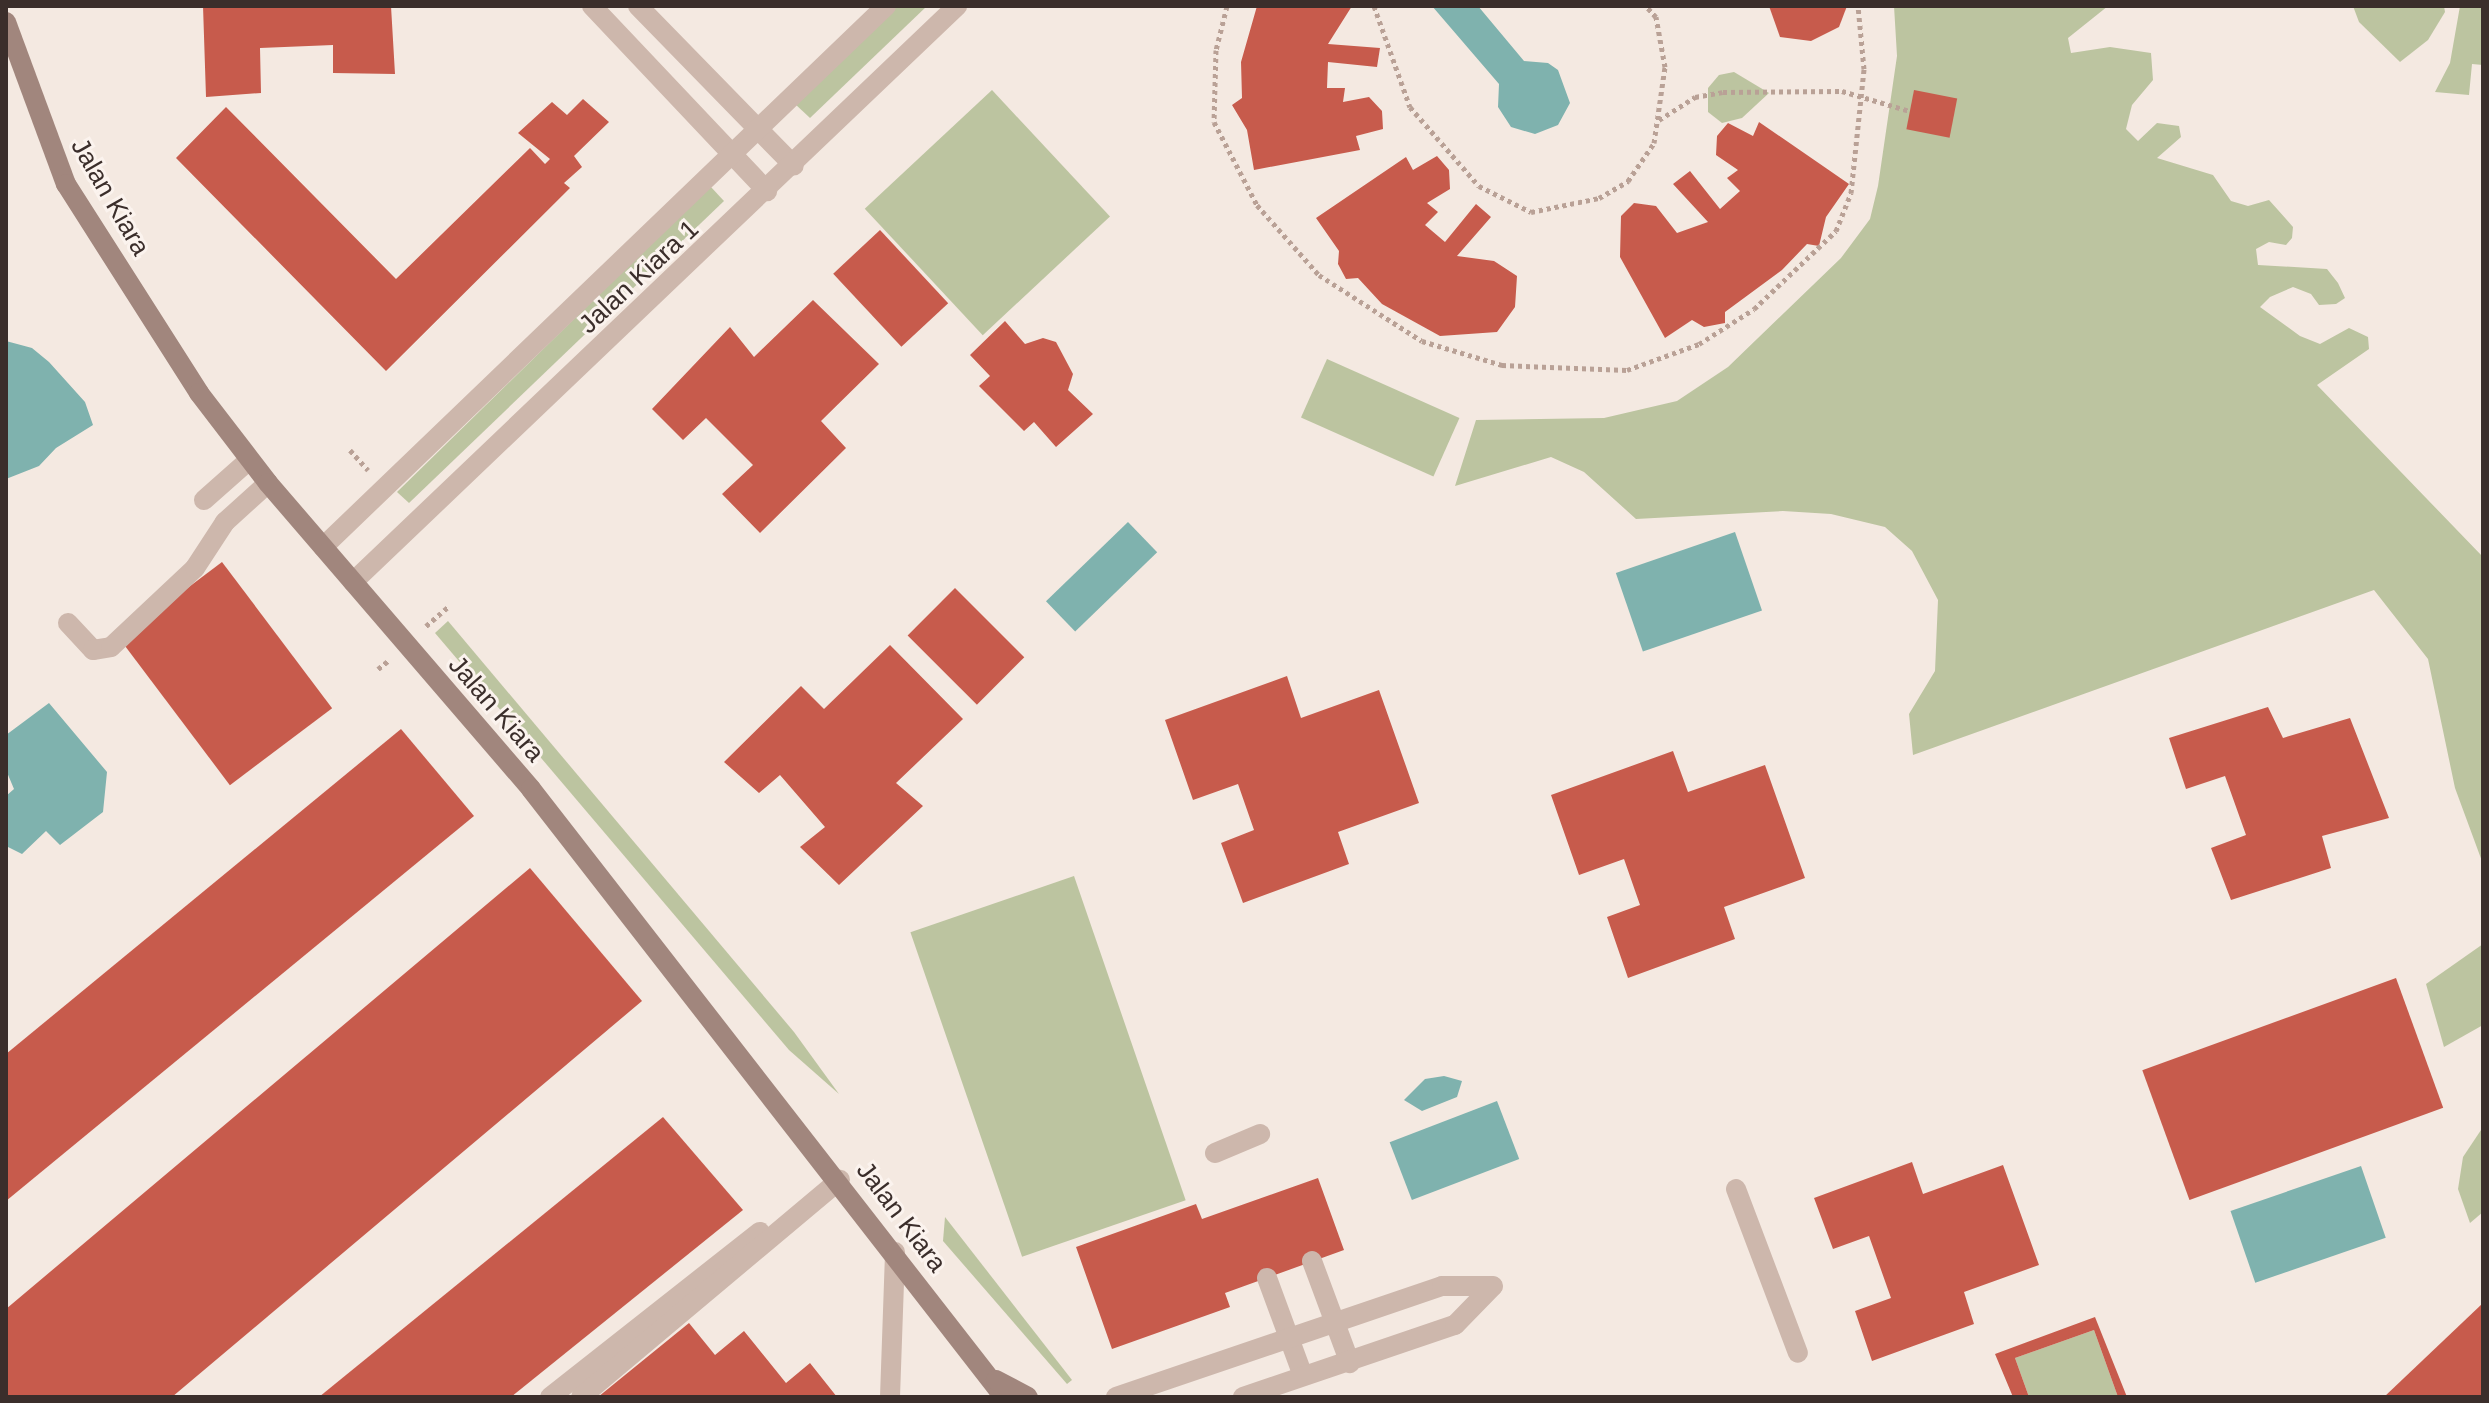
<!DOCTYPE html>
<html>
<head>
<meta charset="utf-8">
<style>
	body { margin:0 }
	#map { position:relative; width:2489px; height:1403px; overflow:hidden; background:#f4e9e1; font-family:Arial,sans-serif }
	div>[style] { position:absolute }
	.green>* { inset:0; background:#bcc4a0; transform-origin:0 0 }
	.water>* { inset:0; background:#7fb2ae; transform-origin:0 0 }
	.building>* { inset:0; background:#c75b4c; transform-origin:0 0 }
	.path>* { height:5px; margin-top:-2.5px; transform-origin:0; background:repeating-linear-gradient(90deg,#b9a196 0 4px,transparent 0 8px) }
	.service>* { height:20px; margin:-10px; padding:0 10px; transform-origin:10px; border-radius:10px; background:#cdb7ac }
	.minor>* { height:20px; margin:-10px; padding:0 10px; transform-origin:10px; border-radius:10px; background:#cdb7ac }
	.secondary>* { height:20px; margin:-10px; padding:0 10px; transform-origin:10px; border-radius:10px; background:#a1867d }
	.path-bridge>* { height:5px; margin-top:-2.5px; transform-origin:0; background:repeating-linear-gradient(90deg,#b9a196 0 4px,transparent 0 8px) }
	span { translate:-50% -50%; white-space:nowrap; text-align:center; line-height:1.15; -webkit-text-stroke:6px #fbf3ee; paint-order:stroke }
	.street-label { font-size:26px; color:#3b2e2b }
	.frame { position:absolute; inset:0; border:8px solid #3b2e2b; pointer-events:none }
</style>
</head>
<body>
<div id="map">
	<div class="green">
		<i style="clip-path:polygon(894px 6px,927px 6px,810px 118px,794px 103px)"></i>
		<i style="clip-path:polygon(1894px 6px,2108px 6px,2068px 38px,2071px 53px,2110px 47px,2151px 53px,2153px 80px,2132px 105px,2126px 129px,2138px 141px,2157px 123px,2179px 126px,2181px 137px,2157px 158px,2213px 175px,2231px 201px,2248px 206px,2269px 200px,2278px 210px,2293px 227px,2292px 238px,2286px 245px,2269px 242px,2256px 249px,2258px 265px,2327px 269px,2338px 283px,2345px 298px,2336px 304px,2319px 305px,2311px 294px,2293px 287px,2270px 297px,2260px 307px,2300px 336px,2320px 344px,2349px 328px,2368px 337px,2369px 349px,2317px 385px,2483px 557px,2483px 864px,2455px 788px,2428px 659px,2374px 590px,1913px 755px,1909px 714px,1935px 671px,1938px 600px,1912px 551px,1885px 527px,1831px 514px,1783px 511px,1636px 519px,1584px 472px,1551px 457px,1455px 486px,1476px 420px,1604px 418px,1677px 401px,1728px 367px,1841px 258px,1870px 219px,1878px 186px,1897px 56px)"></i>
		<i style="clip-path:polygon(2353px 6px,2444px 6px,2445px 12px,2428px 40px,2400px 62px,2359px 22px)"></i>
		<i style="clip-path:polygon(2460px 6px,2483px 6px,2483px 65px,2472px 64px,2469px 95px,2435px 92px,2450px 63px)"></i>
		<i style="clip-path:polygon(1734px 72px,1769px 93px,1742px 118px,1722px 123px,1708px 112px,1708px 88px,1719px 75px)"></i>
		<i style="left:992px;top:90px;width:173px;height:174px;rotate:47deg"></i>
		<i style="clip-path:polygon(710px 186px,724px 201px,409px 503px,397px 492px)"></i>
		<i style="left:1327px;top:359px;width:145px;height:64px;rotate:24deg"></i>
		<i style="clip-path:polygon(448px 621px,794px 1032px,839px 1094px,789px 1050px,435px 633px)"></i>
		<i style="left:1074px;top:876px;width:343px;height:173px;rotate:71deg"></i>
		<i style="clip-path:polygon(2483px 944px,2483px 1025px,2444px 1047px,2426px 984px)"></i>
		<i style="clip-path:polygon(2483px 1127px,2483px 1212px,2470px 1223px,2458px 1189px,2463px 1157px)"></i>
		<i style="clip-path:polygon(945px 1217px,1072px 1380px,1067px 1384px,943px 1241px)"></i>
		<i style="clip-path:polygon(2094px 1330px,2118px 1397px,2029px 1397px,2015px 1358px)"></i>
	</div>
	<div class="water">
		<i style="clip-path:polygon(1432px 6px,1478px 6px,1524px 61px,1548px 63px,1558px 70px,1570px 103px,1558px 125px,1535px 134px,1511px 127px,1498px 107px,1499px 84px)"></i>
		<i style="clip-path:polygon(6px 341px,32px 348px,49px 362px,85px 402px,93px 425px,56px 448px,39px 466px,6px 479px)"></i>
		<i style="left:1128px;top:522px;width:42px;height:114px;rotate:46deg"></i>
		<i style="left:1735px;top:532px;width:83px;height:126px;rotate:71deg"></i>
		<i style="clip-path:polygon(49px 703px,107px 772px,103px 812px,60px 845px,46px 831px,22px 854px,6px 846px,6px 796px,14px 789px,6px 770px,6px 735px)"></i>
		<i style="clip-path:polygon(1444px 1076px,1462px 1081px,1457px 1097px,1422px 1111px,1404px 1100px,1425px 1079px)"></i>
		<i style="left:1497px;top:1101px;width:62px;height:115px;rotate:69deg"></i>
		<i style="left:2361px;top:1166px;width:76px;height:138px;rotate:71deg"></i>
	</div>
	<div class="building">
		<i style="clip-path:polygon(203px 6px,391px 6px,395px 74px,333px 73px,333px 45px,260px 48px,261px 93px,206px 97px)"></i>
		<i style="clip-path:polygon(1257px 6px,1352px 6px,1328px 44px,1380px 48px,1377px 67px,1328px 62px,1327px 88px,1345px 88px,1343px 102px,1369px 97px,1382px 111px,1383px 129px,1356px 136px,1360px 150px,1254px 170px,1247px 130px,1232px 105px,1242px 98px,1241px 62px)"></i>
		<i style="clip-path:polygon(1769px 6px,1847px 6px,1839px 27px,1811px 41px,1780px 37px)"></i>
		<i style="left:1914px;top:90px;width:44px;height:40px;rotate:11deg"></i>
		<i style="clip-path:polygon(583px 99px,609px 122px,574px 156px,582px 167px,564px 183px,570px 188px,386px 371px,176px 158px,226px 107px,396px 279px,530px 148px,545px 164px,550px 159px,518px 133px,552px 102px,567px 115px)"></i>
		<i style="clip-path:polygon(1759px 122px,1849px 184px,1826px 217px,1819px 246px,1807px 244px,1782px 270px,1725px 312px,1725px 323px,1704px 327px,1692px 320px,1665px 338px,1620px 257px,1621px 216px,1634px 203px,1656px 206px,1677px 233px,1708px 222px,1673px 184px,1690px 171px,1720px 209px,1740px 191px,1727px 178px,1738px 170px,1716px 155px,1717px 136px,1728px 123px,1753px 136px)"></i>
		<i style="clip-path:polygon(1437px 156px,1449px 170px,1450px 189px,1427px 203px,1438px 212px,1425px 225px,1445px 242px,1476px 204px,1491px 217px,1457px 256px,1494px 261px,1517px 276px,1515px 307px,1497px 332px,1440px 336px,1382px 304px,1358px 278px,1346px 279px,1338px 264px,1339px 251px,1316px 218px,1406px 157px,1413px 170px)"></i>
		<i style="left:880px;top:230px;width:100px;height:64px;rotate:47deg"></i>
		<i style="clip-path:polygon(813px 300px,879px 364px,821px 421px,846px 448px,760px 533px,722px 494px,753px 465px,706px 418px,683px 440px,652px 409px,730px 327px,754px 357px)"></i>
		<i style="clip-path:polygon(1005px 321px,1025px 344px,1043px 338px,1056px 342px,1073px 374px,1068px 390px,1093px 414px,1056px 447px,1034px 422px,1024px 431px,979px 386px,990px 376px,970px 355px)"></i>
		<i style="left:222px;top:562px;width:183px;height:128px;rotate:53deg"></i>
		<i style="left:955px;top:588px;width:98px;height:67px;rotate:45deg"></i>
		<i style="clip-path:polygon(890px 645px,963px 719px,896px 783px,923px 806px,839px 885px,800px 847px,825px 827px,780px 775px,759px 793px,724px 762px,801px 686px,824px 709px)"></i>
		<i style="clip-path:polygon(1287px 676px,1301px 718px,1379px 690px,1419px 803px,1338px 832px,1349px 864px,1243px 903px,1221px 843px,1254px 830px,1238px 784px,1193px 800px,1165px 720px)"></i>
		<i style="clip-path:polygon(2268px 707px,2283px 738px,2350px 718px,2389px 818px,2322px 836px,2331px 868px,2231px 900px,2211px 848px,2246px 835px,2225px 776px,2186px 789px,2169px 738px)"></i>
		<i style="clip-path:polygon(401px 729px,474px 816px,6px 1201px,6px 1054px)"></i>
		<i style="clip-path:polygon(1673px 751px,1688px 792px,1765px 765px,1805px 878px,1724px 907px,1735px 939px,1628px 978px,1607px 917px,1640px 905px,1624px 859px,1579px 875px,1551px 795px)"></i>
		<i style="clip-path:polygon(530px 868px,642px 1001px,172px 1397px,6px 1397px,6px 1309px)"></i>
		<i style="left:2396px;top:978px;width:138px;height:270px;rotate:70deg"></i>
		<i style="clip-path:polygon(663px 1117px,743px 1210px,511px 1397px,319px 1397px)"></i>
		<i style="clip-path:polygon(1912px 1162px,1923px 1194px,2003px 1165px,2039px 1265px,1964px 1292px,1974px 1324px,1872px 1361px,1855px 1311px,1891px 1298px,1869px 1236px,1833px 1249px,1814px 1198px)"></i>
		<i style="clip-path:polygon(1318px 1178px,1344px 1250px,1225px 1293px,1230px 1307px,1112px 1349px,1076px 1247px,1196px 1204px,1202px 1219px)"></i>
		<i style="clip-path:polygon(2483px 1303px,2483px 1397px,2384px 1397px)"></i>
		<i style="clip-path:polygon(2095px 1317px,2127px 1397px,2118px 1397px,2094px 1330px,2015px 1358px,2029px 1397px,2013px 1397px,1995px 1354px)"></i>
		<i style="clip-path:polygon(689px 1323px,715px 1355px,744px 1331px,786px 1383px,810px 1363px,837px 1397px,598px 1397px)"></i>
	</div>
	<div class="path">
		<i style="left:1227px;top:6px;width:45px;rotate:104deg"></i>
		<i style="left:1216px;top:50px;width:72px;rotate:91.6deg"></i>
		<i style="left:1214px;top:122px;width:93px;rotate:62.6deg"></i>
		<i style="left:1257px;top:205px;width:94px;rotate:48.5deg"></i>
		<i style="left:1319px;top:275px;width:122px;rotate:32.7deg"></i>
		<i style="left:1422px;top:341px;width:84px;rotate:16.7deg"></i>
		<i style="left:1502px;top:365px;width:125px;rotate:2.3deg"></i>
		<i style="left:1627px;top:370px;width:77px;rotate:-19.9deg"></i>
		<i style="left:1699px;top:344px;width:65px;rotate:-32.5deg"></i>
		<i style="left:1754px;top:309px;width:113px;rotate:-43.6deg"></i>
		<i style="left:1836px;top:231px;width:41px;rotate:-68.5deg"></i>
		<i style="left:1851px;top:193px;width:125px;rotate:-84deg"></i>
		<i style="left:1864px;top:69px;width:63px;rotate:-95.4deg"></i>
		<i style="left:1374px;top:6px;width:107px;rotate:70.4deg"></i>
		<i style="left:1410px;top:107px;width:105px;rotate:48.9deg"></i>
		<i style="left:1479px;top:186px;width:58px;rotate:26.6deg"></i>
		<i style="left:1531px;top:212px;width:69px;rotate:-11.6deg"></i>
		<i style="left:1599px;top:198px;width:34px;rotate:-30deg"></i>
		<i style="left:1628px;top:181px;width:46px;rotate:-55.6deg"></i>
		<i style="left:1654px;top:143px;width:77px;rotate:-81.8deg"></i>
		<i style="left:1665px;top:67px;width:51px;rotate:-100.2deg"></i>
		<i style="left:1656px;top:17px;width:15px;rotate:-132deg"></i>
		<i style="left:1659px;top:120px;width:43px;rotate:-32.6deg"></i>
		<i style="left:1695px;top:97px;width:28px;rotate:-10deg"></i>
		<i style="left:1723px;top:92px;width:119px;rotate:-0.5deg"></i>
		<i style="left:350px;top:450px;width:27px;rotate:48deg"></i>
		<i style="left:426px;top:626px;width:30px;rotate:-41deg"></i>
		<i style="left:378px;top:669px;width:14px;rotate:-39deg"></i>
	</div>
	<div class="service">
		<i style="left:592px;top:6px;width:255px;rotate:46.6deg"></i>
		<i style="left:638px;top:6px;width:223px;rotate:45.7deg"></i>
		<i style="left:204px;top:500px;width:60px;rotate:-41.6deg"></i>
		<i style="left:68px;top:623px;width:37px;rotate:47deg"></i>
		<i style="left:93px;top:650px;width:18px;rotate:-9deg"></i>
		<i style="left:111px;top:647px;width:115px;rotate:-43.2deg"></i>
		<i style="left:195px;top:568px;width:55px;rotate:-56.9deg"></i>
		<i style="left:225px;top:522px;width:58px;rotate:-42.2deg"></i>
		<i style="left:1215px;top:1153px;width:49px;rotate:-22.9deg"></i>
		<i style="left:1736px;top:1189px;width:175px;rotate:69.3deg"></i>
		<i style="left:1312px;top:1261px;width:109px;rotate:69.6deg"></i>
		<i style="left:1267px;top:1278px;width:104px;rotate:69.8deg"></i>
		<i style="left:550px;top:1397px;width:267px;rotate:-38.2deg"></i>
		<i style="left:581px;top:1397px;width:338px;rotate:-40deg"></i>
		<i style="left:890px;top:1397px;width:145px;rotate:-88deg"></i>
		<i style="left:1116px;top:1397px;width:344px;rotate:-18.8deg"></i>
		<i style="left:1442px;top:1286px;width:51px"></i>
		<i style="left:1243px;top:1397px;width:224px;rotate:-18.8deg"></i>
		<i style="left:1455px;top:1325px;width:54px;rotate:-45.7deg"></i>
	</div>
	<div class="minor">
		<i style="left:323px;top:547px;width:781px;rotate:-43.86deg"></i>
		<i style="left:353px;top:582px;width:835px;rotate:-43.64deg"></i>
	</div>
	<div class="secondary">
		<i style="left:6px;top:22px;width:173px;rotate:69.7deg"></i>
		<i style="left:66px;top:184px;width:248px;rotate:57.5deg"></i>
		<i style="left:199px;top:393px;width:113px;rotate:52.5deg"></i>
		<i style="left:268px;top:483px;width:403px;rotate:49.3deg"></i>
		<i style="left:531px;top:789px;width:770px;rotate:52.12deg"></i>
		<i style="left:996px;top:1380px;width:36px;rotate:28deg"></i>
	</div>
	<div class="path-bridge">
		<i style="left:1842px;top:91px;width:71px;rotate:16.4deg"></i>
	</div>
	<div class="street-label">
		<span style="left:110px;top:197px;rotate:60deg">Jalan Kiara</span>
		<span style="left:639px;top:277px;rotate:-43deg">Jalan Kiara 1</span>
		<span style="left:496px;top:709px;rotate:49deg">Jalan Kiara</span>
		<span style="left:901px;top:1217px;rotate:53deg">Jalan Kiara</span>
	</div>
	<div class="frame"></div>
</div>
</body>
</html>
